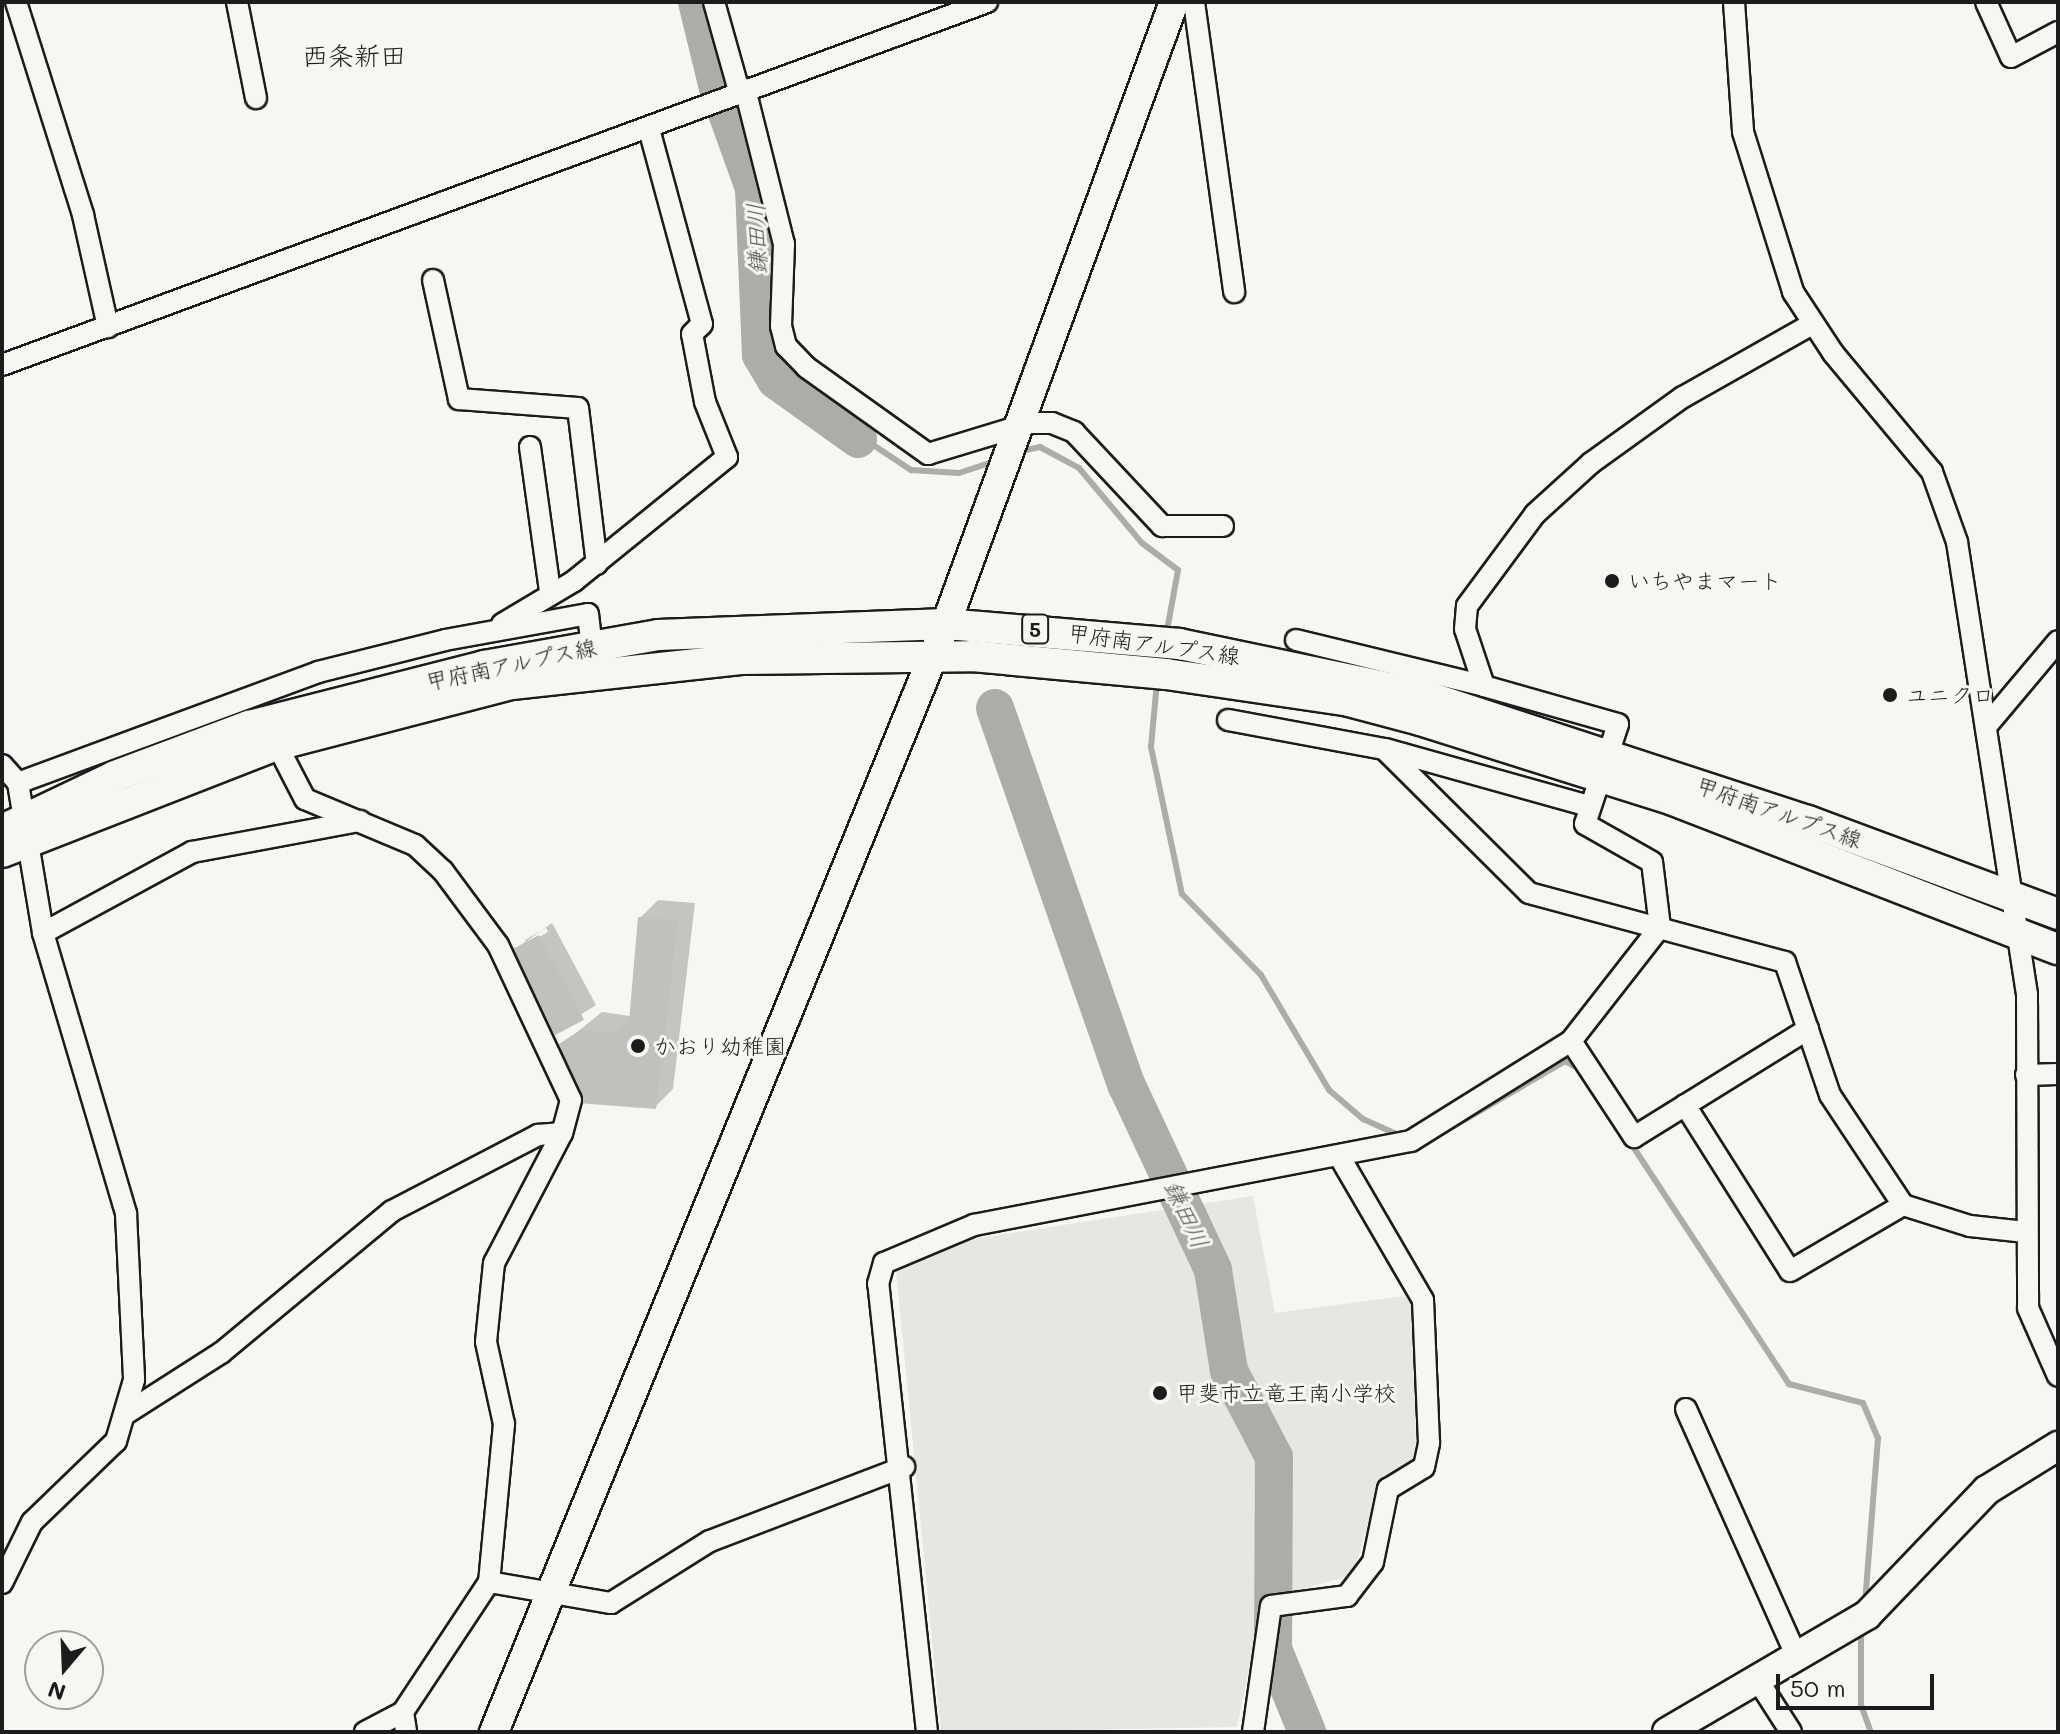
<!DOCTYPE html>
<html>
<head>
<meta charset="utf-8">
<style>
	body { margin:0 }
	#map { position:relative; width:2060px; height:1734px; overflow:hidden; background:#f6f6f2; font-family:Mali,"Klee One",sans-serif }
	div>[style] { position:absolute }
	.built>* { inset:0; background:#e6e6e2 }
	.shadow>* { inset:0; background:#0003 }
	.stream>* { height:6px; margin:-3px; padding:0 3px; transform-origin:3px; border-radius:3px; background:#acaca9 }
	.river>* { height:38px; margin:-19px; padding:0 19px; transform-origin:19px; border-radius:19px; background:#acaca9 }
	.building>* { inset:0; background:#c0c0bd; transform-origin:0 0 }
	.roads { filter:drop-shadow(2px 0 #1c1c1c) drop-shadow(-2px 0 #1c1c1c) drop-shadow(0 2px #1c1c1c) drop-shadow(0 -2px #1c1c1c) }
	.street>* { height:20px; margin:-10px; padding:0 10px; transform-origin:10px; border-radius:10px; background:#f6f6f2 }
	.secondary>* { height:28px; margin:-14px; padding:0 14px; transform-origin:14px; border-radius:14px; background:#f6f6f2 }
	.primary>* { height:30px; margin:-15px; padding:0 15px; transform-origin:15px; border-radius:15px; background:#f6f6f2 }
	.dots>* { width:22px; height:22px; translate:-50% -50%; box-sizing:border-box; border:4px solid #f6f6f2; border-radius:50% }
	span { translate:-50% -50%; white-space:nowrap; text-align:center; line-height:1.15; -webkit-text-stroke:6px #f6f6f2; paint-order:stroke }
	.shield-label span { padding:2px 6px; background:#f6f6f2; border:2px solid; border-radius:6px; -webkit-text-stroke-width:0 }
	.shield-label { font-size:20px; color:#1c1c1c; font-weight:700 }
	.poi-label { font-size:22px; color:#1c1c1c }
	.left { translate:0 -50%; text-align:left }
	.street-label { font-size:22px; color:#1c1c1c }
	.water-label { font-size:24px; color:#565654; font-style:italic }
	.quarter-label { font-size:26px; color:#1c1c1c }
	.frame { position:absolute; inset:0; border:4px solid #1c1c1c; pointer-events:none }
	.north { position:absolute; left:24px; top:1630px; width:80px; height:80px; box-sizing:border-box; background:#f6f6f2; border:2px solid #9f9f9c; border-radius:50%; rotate:199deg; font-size:22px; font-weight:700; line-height:32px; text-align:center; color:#1c1c1c }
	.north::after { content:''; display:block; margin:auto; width:28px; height:36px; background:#1c1c1c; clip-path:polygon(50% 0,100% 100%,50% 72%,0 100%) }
	.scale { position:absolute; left:1776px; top:1674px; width:158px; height:36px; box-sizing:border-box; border:4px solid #1c1c1c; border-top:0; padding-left:10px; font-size:24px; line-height:28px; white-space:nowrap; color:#1c1c1c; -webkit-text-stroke:6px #f6f6f2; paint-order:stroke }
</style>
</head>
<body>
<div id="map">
	<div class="built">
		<i style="clip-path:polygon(1253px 1196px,1275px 1313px,1405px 1296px,1414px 1308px,1416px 1473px,1381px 1479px,1353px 1575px,1263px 1600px,1237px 1727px,941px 1732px,896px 1270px,966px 1240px)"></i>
	</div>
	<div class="shadow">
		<i style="clip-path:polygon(658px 900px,695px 903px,673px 1089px,655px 1107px,561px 1045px,602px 1012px,630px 1016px,640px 918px)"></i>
		<i style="clip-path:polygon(evenodd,552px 923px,596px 1005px,555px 1031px,513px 951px,552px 923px,546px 928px,548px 932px,525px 945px,525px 940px,546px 928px)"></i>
	</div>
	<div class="stream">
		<i style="left:813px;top:405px;width:118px;rotate:33.6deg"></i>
		<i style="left:911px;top:470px;width:48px;rotate:3.6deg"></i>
		<i style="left:959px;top:473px;width:39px;rotate:-18deg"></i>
		<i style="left:1018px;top:452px;width:23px;rotate:-13deg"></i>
		<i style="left:1040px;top:447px;width:44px;rotate:28.3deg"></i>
		<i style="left:1079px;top:468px;width:98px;rotate:50deg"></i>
		<i style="left:1142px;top:543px;width:45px;rotate:36.9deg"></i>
		<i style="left:1178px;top:570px;width:67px;rotate:100.3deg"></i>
		<i style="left:1157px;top:682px;width:65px;rotate:95.3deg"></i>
		<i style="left:1151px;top:747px;width:150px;rotate:78.1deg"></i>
		<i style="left:1182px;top:894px;width:113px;rotate:45.7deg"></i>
		<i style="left:1261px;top:975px;width:134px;rotate:59.4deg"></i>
		<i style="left:1329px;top:1090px;width:45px;rotate:40.5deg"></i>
		<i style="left:1363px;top:1119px;width:42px;rotate:24.1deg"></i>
		<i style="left:1442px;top:1133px;width:143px;rotate:-30.3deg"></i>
		<i style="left:1565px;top:1061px;width:15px;rotate:28deg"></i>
		<i style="left:1630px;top:1142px;width:290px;rotate:56.7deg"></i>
		<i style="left:1789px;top:1384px;width:76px;rotate:14.4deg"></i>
		<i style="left:1863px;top:1403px;width:38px;rotate:67deg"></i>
		<i style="left:1878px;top:1438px;width:166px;rotate:94.5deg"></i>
		<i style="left:1861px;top:1630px;width:75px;rotate:90deg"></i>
		<i style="left:1861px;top:1705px;width:29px;rotate:70deg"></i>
	</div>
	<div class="river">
		<i style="left:697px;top:2px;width:89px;rotate:76.3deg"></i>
		<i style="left:718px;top:88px;width:106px;rotate:70.2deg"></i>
		<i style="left:754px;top:188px;width:167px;rotate:87.6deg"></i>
		<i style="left:761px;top:355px;width:29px;rotate:59deg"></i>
		<i style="left:776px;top:380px;width:101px;rotate:35.7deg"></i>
		<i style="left:995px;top:708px;width:400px;rotate:70.8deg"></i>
		<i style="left:1127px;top:1086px;width:203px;rotate:64.9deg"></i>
		<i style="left:1213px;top:1270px;width:102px;rotate:81deg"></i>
		<i style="left:1229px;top:1371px;width:97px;rotate:62.4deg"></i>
		<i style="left:1274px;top:1457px;width:192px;rotate:90.3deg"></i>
		<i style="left:1273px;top:1649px;width:90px;rotate:67.7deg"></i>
	</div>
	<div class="building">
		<i style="clip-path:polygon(638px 917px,678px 920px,656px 1109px,577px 1103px,559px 1044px,582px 1029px,610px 1034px,629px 1022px)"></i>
		<i style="left:539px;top:935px;width:96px;height:33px;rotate:62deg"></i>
	</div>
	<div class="roads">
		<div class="street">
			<i style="left:16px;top:2px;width:223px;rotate:72.5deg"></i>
			<i style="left:83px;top:215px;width:115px;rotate:77.4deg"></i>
			<i style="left:237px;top:2px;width:98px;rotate:78.8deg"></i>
			<i style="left:714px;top:2px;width:92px;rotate:74.3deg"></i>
			<i style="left:1194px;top:2px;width:293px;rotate:82.1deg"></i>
			<i style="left:1734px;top:2px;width:130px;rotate:86deg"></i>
			<i style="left:1743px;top:132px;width:168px;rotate:72.6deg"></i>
			<i style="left:1793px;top:292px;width:73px;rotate:56.7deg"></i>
			<i style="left:1833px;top:353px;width:155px;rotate:50.2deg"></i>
			<i style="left:1932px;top:472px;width:74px;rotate:70.3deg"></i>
			<i style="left:1957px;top:542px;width:458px;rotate:81.2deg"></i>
			<i style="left:2027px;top:995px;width:313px;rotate:89.8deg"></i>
			<i style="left:2028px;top:1308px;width:74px;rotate:66.2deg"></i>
			<i style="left:1986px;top:2px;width:60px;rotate:65.6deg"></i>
			<i style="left:2011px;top:57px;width:53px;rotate:-28deg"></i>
			<i style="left:745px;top:89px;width:160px;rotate:75.9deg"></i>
			<i style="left:784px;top:244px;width:82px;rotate:92.1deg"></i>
			<i style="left:781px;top:326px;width:21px;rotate:76deg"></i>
			<i style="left:786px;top:346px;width:29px;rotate:46deg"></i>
			<i style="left:806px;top:367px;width:150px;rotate:35.5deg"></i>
			<i style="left:928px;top:454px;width:107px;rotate:-16.9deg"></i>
			<i style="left:1030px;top:423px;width:22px"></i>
			<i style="left:1052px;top:423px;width:24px;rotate:22deg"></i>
			<i style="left:1074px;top:432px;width:129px;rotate:46.9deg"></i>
			<i style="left:1162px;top:526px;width:61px"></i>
			<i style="left:433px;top:280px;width:122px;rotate:77.7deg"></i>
			<i style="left:459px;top:399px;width:119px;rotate:4.3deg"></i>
			<i style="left:578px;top:408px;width:157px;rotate:83.1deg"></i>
			<i style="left:2px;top:365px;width:1050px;rotate:-20.23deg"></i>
			<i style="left:530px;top:447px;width:146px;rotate:82.1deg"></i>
			<i style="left:502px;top:624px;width:84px;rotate:-30.8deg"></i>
			<i style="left:574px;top:581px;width:197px;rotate:-39deg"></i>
			<i style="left:727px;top:457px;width:59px;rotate:-111.8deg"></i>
			<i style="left:705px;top:402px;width:69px;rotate:-100.8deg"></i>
			<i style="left:692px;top:334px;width:14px;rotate:-45deg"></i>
			<i style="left:702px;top:324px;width:202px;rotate:-105.2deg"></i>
			<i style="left:1296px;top:640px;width:194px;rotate:13.7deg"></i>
			<i style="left:1228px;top:720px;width:159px;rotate:10.5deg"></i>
			<i style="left:1384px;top:749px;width:204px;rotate:44.8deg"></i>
			<i style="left:1529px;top:893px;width:265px;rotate:15.1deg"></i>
			<i style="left:1785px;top:962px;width:140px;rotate:71.3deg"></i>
			<i style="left:1830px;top:1095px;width:132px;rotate:56.4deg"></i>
			<i style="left:1903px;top:1205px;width:70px;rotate:17.4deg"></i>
			<i style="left:1970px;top:1226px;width:56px;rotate:6.1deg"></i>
			<i style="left:1989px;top:723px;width:107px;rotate:-49.9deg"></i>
			<i style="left:277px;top:745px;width:61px;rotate:62.6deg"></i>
			<i style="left:305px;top:799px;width:119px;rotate:22.7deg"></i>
			<i style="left:415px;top:845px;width:38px;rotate:43deg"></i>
			<i style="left:443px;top:871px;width:92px;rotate:53.4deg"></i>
			<i style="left:498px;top:945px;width:171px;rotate:64.8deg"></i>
			<i style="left:571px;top:1100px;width:34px;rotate:105deg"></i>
			<i style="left:562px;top:1133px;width:147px;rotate:117.6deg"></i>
			<i style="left:494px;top:1263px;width:79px;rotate:95.8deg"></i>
			<i style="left:486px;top:1342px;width:84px;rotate:77.6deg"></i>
			<i style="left:504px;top:1424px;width:159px;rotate:95.4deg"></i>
			<i style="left:489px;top:1582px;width:156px;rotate:123.5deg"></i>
			<i style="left:403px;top:1712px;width:43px;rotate:152.2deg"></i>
			<i style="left:1385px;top:749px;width:212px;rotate:15.6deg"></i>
			<i style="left:2px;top:765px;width:24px;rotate:48deg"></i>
			<i style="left:18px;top:783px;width:152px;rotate:80.5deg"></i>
			<i style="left:43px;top:933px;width:293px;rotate:73.5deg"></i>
			<i style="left:126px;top:1214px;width:166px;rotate:87.2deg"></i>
			<i style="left:134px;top:1380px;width:64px;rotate:106.4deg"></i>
			<i style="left:116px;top:1441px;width:117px;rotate:136deg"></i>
			<i style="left:32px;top:1522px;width:68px;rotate:116.2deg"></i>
			<i style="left:18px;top:783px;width:320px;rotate:-20.3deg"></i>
			<i style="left:318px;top:672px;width:131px;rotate:-14.1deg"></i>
			<i style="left:445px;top:640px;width:145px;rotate:-10.3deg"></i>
			<i style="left:588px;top:614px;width:43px;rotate:83.4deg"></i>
			<i style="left:43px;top:933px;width:170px;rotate:-28.5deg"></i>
			<i style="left:192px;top:852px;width:171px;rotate:-10.5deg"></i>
			<i style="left:1571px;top:1041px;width:115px;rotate:56.7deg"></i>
			<i style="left:1634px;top:1137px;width:205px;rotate:-31.8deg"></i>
			<i style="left:2026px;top:1075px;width:32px;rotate:-2deg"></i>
			<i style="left:1685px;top:1105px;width:196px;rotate:57.7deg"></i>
			<i style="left:1790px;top:1271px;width:131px;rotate:-30.3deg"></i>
			<i style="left:1686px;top:1409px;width:274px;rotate:65.9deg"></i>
			<i style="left:127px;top:1413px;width:112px;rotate:-32.6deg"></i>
			<i style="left:221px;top:1353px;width:222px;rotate:-39.7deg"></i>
			<i style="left:392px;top:1211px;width:165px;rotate:-27.5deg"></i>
			<i style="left:538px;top:1135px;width:24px;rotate:-5deg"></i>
			<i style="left:489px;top:1582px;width:124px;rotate:9.8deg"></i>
			<i style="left:611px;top:1603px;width:117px;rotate:-32.1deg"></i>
			<i style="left:710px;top:1541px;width:208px;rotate:-20.9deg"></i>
			<i style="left:1757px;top:1679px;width:63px;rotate:57.3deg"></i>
			<i style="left:403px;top:1712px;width:20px;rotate:81deg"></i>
			<i style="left:927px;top:1732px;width:451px;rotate:-96.2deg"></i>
			<i style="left:878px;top:1284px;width:22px;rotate:-74deg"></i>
			<i style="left:884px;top:1263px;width:98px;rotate:-22.9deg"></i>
			<i style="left:974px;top:1225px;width:445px;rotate:-10.9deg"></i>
			<i style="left:1411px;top:1141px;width:189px;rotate:-32deg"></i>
			<i style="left:1571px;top:1041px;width:145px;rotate:-52deg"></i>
			<i style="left:1660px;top:927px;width:65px;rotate:-97deg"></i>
			<i style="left:1652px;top:862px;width:77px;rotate:-150.4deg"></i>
			<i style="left:1585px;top:824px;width:105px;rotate:-71.7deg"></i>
			<i style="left:1618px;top:724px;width:139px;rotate:-164.2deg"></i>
			<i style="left:1484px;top:686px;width:60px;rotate:-108.4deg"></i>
			<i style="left:1465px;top:629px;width:23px;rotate:-85deg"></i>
			<i style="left:1467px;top:606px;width:114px;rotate:-53.5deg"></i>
			<i style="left:1535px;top:514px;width:76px;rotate:-42.3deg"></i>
			<i style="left:1591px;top:463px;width:113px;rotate:-35.7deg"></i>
			<i style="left:1683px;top:397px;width:148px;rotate:-29.5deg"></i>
			<i style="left:1253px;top:1732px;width:127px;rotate:-81.9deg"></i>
			<i style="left:1271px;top:1606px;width:77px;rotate:-7.5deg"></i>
			<i style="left:1347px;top:1596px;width:43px;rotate:-52.6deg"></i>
			<i style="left:1373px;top:1562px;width:75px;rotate:-78.4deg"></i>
			<i style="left:1388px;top:1489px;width:42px;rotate:-31.4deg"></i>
			<i style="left:1424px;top:1467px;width:25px;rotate:-78deg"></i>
			<i style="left:1429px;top:1443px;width:143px;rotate:-92.4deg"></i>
			<i style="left:1423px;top:1300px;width:163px;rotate:-120.2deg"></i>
		</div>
		<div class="secondary">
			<i style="left:494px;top:1732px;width:1197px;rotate:-67.81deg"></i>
			<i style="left:946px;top:624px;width:662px;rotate:-69.87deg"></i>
			<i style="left:1667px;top:1732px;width:232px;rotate:-30.3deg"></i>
			<i style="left:1867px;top:1615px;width:173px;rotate:-46.2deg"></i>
			<i style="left:1987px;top:1490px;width:84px;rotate:-31.8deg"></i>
		</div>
		<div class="primary">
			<i style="left:2px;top:830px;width:125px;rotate:-25.5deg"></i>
			<i style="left:115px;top:776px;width:143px;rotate:-20.5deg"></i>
			<i style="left:249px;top:726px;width:243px;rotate:-14.3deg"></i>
			<i style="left:484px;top:666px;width:177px;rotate:-10.1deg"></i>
			<i style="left:658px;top:635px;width:288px;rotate:-2.2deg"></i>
			<i style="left:946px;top:624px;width:234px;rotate:4.9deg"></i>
			<i style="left:1179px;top:644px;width:245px;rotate:11.8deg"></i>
			<i style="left:1419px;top:694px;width:409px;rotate:18.1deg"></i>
			<i style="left:1808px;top:821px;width:267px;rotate:20.4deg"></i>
			<i style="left:2px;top:852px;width:295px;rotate:-21.3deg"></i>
			<i style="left:277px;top:745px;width:243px;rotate:-14.6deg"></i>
			<i style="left:512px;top:684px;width:230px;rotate:-6.2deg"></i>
			<i style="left:741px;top:659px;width:231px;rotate:-0.7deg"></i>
			<i style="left:972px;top:656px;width:195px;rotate:5.3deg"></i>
			<i style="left:1166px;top:674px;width:181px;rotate:8.3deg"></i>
			<i style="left:1345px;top:700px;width:78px;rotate:14.9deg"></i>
			<i style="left:1420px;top:720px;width:265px;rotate:17.5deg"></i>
			<i style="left:1673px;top:800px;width:413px;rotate:21.2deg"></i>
		</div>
	</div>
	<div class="dots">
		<i style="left:1612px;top:581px;background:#1c1c1c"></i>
		<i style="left:1890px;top:695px;background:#1c1c1c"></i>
		<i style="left:638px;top:1046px;background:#1c1c1c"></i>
		<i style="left:1160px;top:1393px;background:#1c1c1c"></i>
	</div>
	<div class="shield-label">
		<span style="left:1035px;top:629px">5</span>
	</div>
	<div class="poi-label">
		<span class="left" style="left:1628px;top:581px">いちやまマート</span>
		<span class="left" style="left:1906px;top:695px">ユニクロ</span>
		<span class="left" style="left:654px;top:1046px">かおり幼稚園</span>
		<span class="left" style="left:1176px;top:1393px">甲斐市立竜王南小学校</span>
	</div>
	<div class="street-label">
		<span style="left:1154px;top:644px;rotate:8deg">甲府南アルプス線</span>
		<span style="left:511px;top:664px;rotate:-12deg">甲府南アルプス線</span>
		<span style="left:1779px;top:812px;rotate:19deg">甲府南アルプス線</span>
	</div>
	<div class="water-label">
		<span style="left:756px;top:239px;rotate:-92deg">鎌田川</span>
		<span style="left:1187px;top:1214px;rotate:65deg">鎌田川</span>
	</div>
	<div class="quarter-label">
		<span style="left:354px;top:56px">西条新田</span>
	</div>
	<div class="frame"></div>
	<div class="north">N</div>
	<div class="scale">50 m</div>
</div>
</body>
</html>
